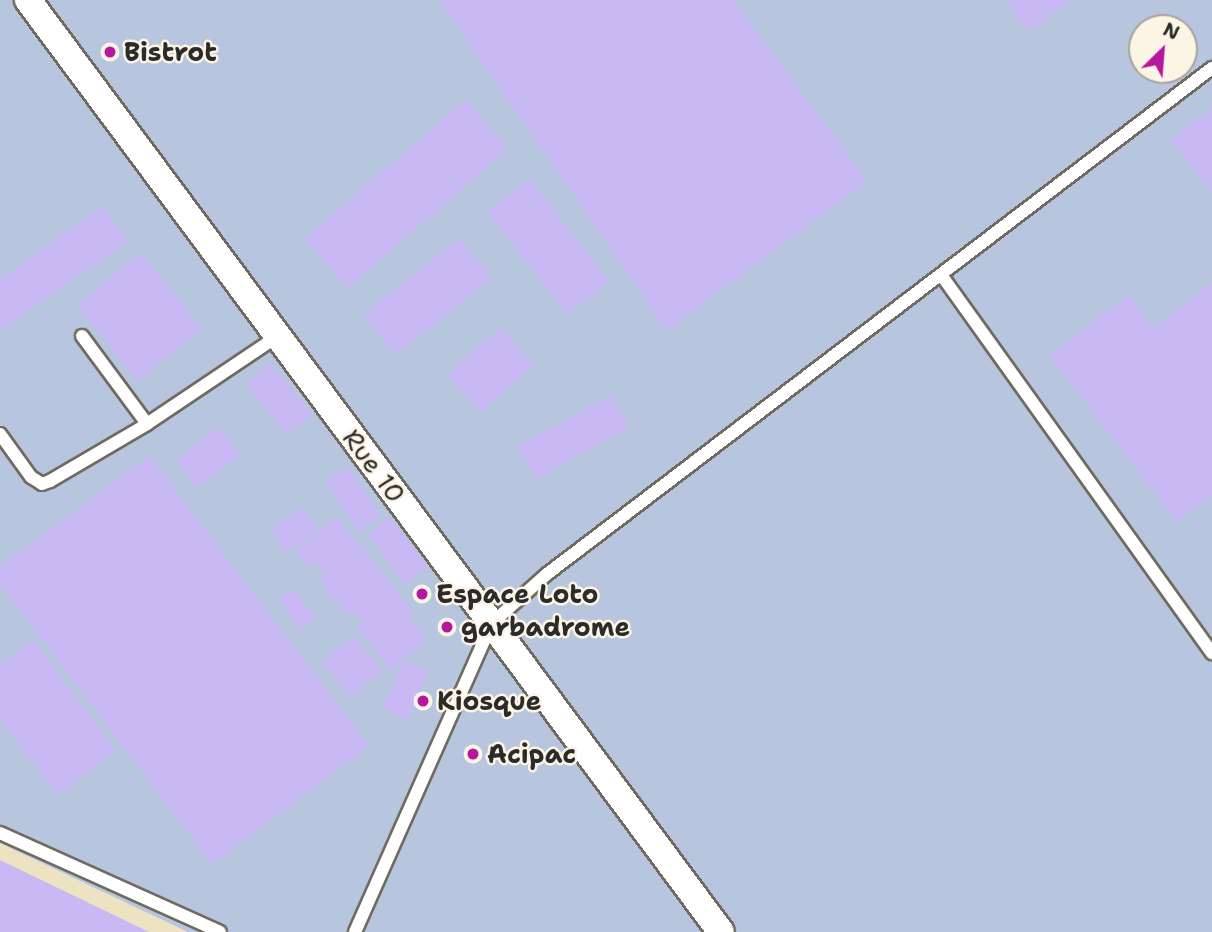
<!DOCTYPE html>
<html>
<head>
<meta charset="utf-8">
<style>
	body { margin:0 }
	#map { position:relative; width:1212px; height:932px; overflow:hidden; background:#ede3c3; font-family:"Shantell Sans",sans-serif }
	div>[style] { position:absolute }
	.industrial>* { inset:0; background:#b7c5de }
	.building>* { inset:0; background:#c8b8f4; transform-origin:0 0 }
	.roads { filter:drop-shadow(2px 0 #6f6b60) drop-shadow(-2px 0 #6f6b60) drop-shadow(0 2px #6f6b60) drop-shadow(0 -2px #6f6b60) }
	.lane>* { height:12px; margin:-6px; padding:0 6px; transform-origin:6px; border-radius:6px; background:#fff }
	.street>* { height:26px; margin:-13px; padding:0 13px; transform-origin:13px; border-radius:13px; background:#fff }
	.dots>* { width:19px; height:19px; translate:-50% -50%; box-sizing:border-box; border:4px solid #fcf5e5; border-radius:50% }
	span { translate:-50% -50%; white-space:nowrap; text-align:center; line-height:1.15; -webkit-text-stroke:5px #fcf5e5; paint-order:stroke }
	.poi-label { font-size:26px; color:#2b2b2b; font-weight:700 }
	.left { translate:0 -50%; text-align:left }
	.street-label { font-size:26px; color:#2b2b2b }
	.north { position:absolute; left:1128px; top:14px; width:70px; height:70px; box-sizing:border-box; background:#fcf5e5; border:2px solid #a8a49b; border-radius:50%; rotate:25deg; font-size:19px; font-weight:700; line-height:28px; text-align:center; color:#2b2b2b }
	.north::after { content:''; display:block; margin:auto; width:24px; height:32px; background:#b5179e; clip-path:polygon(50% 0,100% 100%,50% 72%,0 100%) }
</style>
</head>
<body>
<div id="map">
	<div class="industrial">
		<i style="clip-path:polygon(evenodd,0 0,1212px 0,1212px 932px,188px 932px,0 843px,0 0,1142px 28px,1184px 28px,1184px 70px,1142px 70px,1142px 28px)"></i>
	</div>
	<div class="building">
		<i style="clip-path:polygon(439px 0,733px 0,867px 181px,667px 330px)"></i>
		<i style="clip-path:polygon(1006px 0,1071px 0,1029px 31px)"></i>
		<i style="left:465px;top:100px;width:65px;height:212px;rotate:49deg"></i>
		<i style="clip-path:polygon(1212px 108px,1212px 193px,1171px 139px)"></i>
		<i style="left:529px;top:179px;width:130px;height:53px;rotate:52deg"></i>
		<i style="clip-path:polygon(103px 206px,128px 241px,0 331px,0 279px)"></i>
		<i style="left:459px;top:238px;width:51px;height:123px;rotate:51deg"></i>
		<i style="left:141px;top:253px;width:97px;height:83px;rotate:51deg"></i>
		<i style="clip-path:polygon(1212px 283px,1212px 495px,1177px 522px,1050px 356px,1128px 295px,1153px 328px)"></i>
		<i style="left:500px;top:328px;width:50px;height:70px;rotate:48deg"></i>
		<i style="left:271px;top:364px;width:65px;height:32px;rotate:51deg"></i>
		<i style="left:611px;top:395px;width:37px;height:107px;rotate:61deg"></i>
		<i style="left:219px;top:427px;width:35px;height:54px;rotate:53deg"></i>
		<i style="clip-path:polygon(149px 456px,369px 746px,212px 864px,0 584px,0 567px)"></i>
		<i style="left:348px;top:467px;width:59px;height:27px;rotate:56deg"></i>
		<i style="left:303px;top:508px;width:27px;height:38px;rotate:56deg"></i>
		<i style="clip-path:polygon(337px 517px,414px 612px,408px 616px,427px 640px,391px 669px,357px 628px,363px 623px,351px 610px,346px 614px,319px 580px,327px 574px,316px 561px,308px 567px,295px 551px)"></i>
		<i style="left:390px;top:517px;width:63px;height:28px;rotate:53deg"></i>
		<i style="left:295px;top:589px;width:36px;height:19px;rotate:56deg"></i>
		<i style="left:353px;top:636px;width:45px;height:40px;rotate:50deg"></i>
		<i style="clip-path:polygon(33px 640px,116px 751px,58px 795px,0 719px,0 665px)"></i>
		<i style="left:403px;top:660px;width:28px;height:53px;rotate:23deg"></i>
		<i style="clip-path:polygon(0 860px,149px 932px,0 932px)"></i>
	</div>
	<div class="roads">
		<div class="lane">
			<i style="left:942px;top:276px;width:464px;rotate:54.4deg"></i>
			<i style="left:82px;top:336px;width:109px;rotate:53.5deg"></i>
			<i style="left:0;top:434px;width:53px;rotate:54.2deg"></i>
			<i style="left:31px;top:477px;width:13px;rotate:32deg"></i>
			<i style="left:42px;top:484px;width:9px;rotate:-21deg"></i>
			<i style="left:50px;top:481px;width:113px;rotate:-30.4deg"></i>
			<i style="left:147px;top:424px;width:158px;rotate:-33.9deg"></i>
			<i style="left:0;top:833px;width:241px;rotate:24.2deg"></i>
			<i style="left:355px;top:932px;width:338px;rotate:-66.1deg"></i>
			<i style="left:492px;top:623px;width:74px;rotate:-41.7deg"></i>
			<i style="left:547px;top:574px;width:836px;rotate:-37.27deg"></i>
		</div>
		<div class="street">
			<i style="left:28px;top:0;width:1161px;rotate:53.37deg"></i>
		</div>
	</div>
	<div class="dots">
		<i style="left:110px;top:52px;background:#b5179e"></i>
		<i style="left:422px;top:594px;background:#b5179e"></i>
		<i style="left:447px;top:627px;background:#b5179e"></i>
		<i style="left:423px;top:701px;background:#b5179e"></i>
		<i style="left:473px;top:754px;background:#b5179e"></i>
	</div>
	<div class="poi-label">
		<span class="left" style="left:124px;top:52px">Bistrot</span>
		<span class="left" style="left:436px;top:594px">Espace Loto</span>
		<span class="left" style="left:461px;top:627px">garbadrome</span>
		<span class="left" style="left:437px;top:701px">Kiosque</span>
		<span class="left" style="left:487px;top:754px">Acipac</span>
	</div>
	<div class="street-label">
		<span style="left:374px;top:466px;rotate:53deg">Rue 10</span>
	</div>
	<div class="north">N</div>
</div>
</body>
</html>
